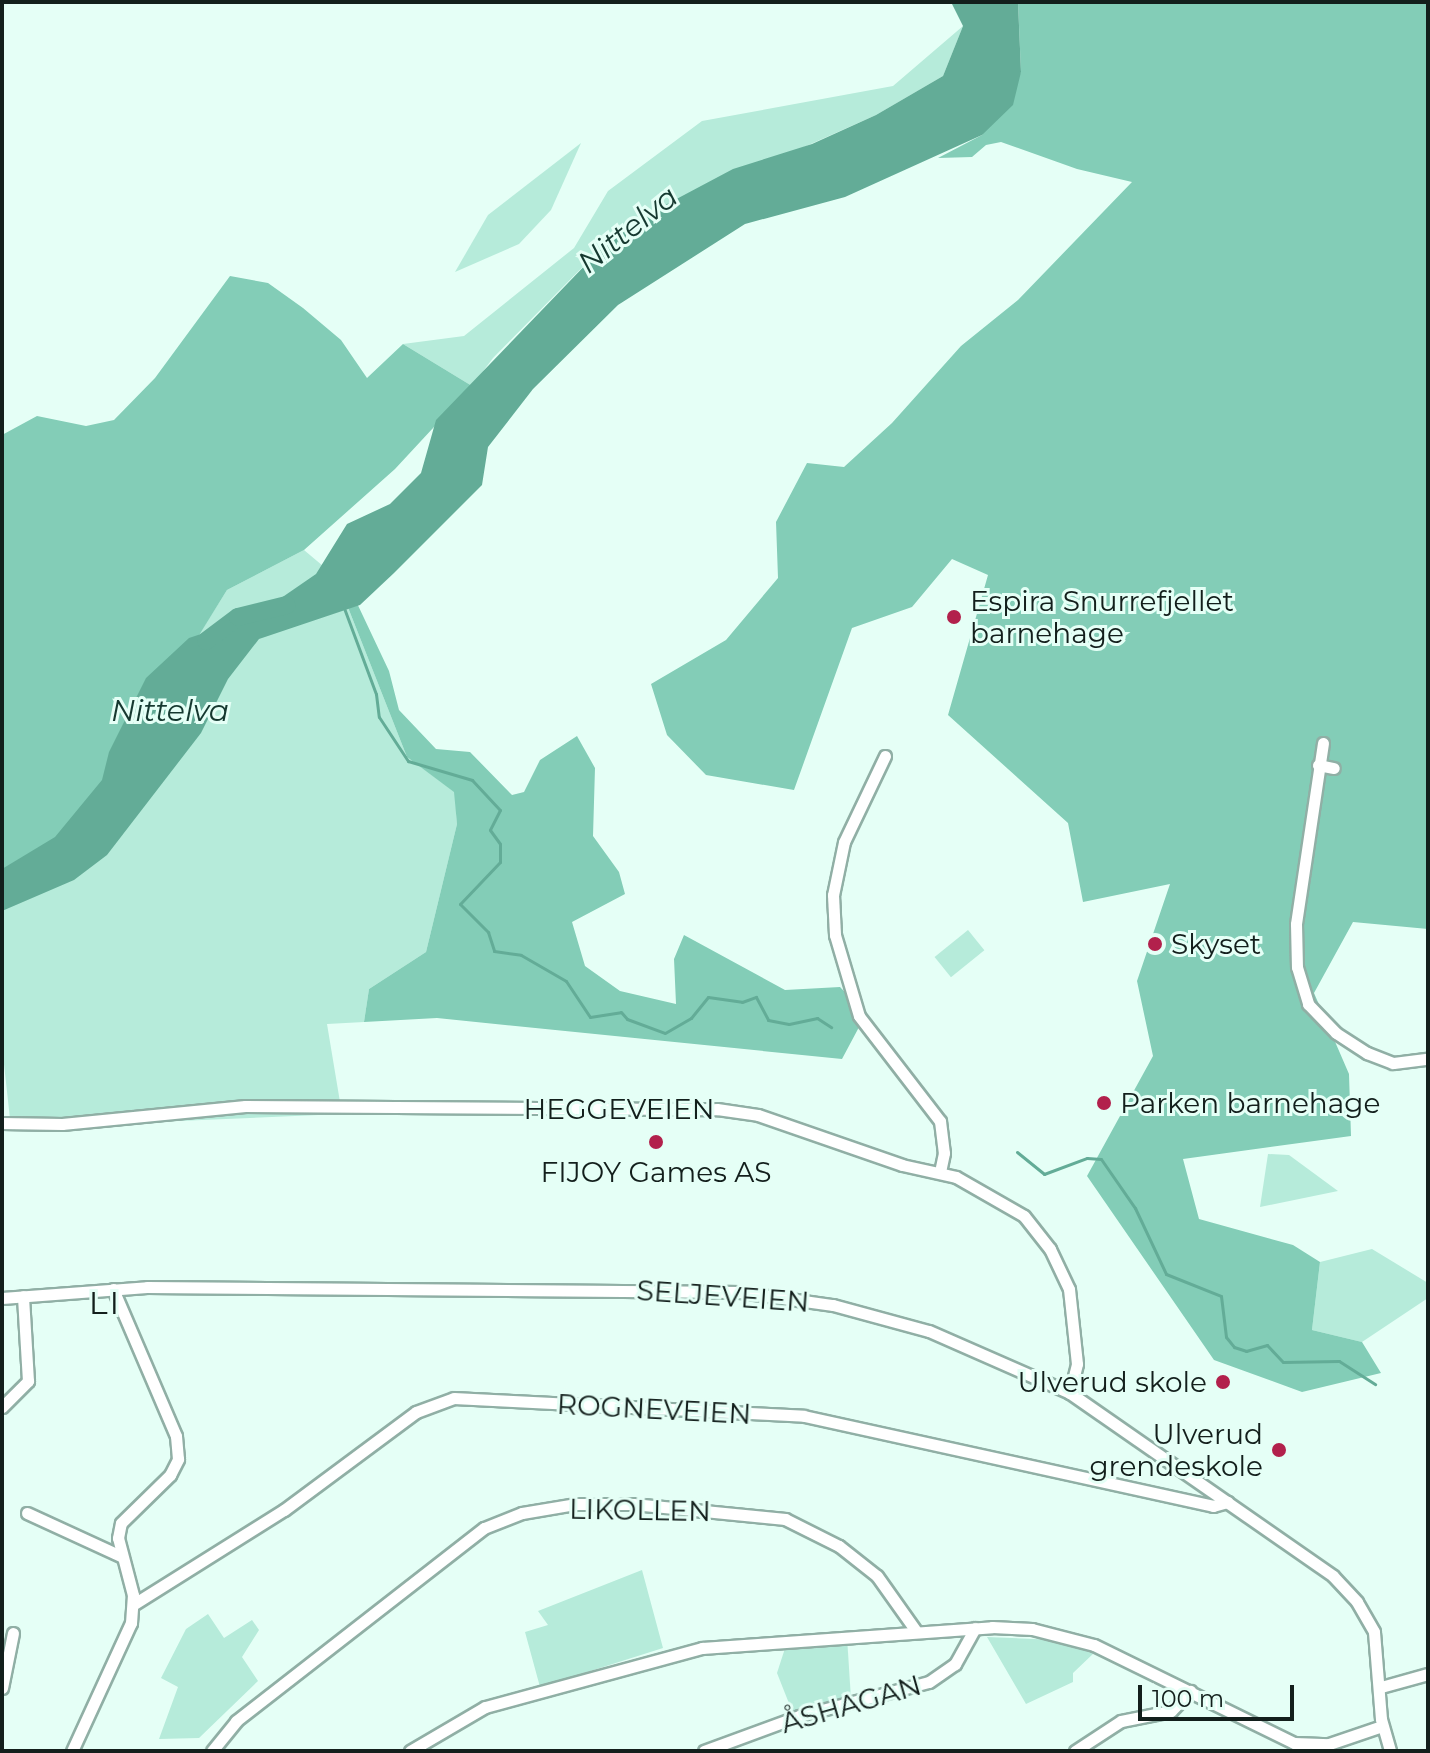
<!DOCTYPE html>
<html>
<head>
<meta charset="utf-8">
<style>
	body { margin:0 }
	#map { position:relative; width:1430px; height:1753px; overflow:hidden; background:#e5fff6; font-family:Montserrat,sans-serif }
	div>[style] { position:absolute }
	.green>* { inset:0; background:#b6ebda; transform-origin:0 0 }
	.forest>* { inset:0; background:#83cdb7 }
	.water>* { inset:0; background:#63ac97 }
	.stream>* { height:3px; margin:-1.5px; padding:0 1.5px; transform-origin:1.5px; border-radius:1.5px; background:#63ac97 }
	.river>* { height:18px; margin:-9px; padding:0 9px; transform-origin:9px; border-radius:9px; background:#63ac97 }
	.roads { filter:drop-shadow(2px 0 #90afa5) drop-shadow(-2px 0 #90afa5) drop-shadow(0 2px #90afa5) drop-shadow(0 -2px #90afa5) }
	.minor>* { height:11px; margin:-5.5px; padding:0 5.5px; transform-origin:5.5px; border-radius:5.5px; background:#fff }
	.dots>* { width:22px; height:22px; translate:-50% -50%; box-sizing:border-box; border:4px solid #e5fff6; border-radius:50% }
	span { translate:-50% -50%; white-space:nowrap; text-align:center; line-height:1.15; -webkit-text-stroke:6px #e5fff6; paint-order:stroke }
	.poi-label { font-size:28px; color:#131f1c }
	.left { translate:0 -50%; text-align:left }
	.right { translate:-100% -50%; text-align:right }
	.street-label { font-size:28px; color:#131f1c }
	.water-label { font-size:30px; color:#163930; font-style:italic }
	.quarter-label { font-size:32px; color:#131f1c; letter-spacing:2px }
	.frame { position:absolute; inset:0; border:4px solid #131f1c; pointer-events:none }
	.scale { position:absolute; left:1138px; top:1685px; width:156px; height:36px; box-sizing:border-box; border:4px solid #131f1c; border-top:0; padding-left:10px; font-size:24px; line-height:28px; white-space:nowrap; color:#131f1c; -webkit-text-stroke:6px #e5fff6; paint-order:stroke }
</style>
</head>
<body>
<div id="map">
	<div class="green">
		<i style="clip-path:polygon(963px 26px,943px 76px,876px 115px,620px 229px,493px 358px,472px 386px,403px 344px,464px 336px,574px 248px,608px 191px,702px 121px,893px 86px)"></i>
		<i style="clip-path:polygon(581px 143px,551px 210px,519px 244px,455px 272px,488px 215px)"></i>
		<i style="clip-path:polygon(304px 550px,336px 577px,407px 757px,455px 792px,457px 824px,426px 952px,369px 989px,364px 1022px,327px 1024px,342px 1114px,11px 1128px,2px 1046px,2px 874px,186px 655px,227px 590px)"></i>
		<i style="left:968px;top:930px;width:26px;height:43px;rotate:51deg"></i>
		<i style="clip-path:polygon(1268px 1154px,1289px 1155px,1338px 1191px,1260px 1207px)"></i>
		<i style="clip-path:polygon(1372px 1249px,1428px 1283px,1428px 1298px,1362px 1342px,1312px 1330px,1320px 1262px)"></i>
		<i style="clip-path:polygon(642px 1570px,663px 1648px,540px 1687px,525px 1632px,548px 1625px,538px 1611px)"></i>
		<i style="clip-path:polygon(208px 1614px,224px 1638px,252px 1620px,259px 1630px,242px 1657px,258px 1681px,199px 1738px,159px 1739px,178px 1687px,161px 1678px,186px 1629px)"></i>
		<i style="clip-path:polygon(847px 1637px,851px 1699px,792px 1711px,777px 1673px,788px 1639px)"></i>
		<i style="clip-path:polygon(987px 1637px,1057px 1640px,1095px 1652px,1073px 1673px,1073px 1682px,1026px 1704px)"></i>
	</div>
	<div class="forest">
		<i style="clip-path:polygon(1018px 2px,1428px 2px,1428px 929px,1353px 922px,1314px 993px,1349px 1074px,1351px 1136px,1183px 1159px,1199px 1219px,1293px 1245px,1320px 1262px,1312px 1330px,1362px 1342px,1381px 1373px,1302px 1392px,1214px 1360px,1087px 1176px,1153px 1056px,1137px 981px,1170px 884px,1083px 902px,1068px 823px,948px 715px,988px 575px,952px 559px,912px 607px,852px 628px,794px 790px,706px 775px,667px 735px,651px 684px,726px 640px,778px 578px,776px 522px,807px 463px,844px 467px,892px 423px,961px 346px,1018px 300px,1132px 182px,1077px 169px,1001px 142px,986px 145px,972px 157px,938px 158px,982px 135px,1021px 72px)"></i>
		<i style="clip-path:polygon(230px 276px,268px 283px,303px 308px,341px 340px,367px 378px,403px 344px,472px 386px,395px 469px,304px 550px,227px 590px,78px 831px,2px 874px,2px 435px,37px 416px,86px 426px,114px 420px,155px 378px)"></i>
		<i style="clip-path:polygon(336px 577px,355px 599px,389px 671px,399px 710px,436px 749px,470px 752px,512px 795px,524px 792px,540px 760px,577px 736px,595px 768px,593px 836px,619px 872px,625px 894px,572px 922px,585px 966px,620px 991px,676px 1004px,674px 959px,684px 935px,785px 990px,840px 987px,866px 1014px,842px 1059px,437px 1018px,364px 1022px,369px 989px,426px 952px,457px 824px,454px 792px,407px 757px)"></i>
	</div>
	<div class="water">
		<i style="clip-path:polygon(951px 2px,1018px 2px,1021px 72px,1013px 105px,982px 135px,845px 197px,745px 224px,618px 305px,533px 389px,488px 447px,482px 485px,394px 573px,360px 605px,259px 639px,228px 679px,201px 733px,107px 855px,74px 880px,2px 911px,2px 869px,55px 837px,102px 780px,109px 752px,146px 678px,189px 638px,255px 616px,316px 574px,347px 524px,390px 504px,421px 473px,436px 420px,620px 229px,733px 169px,812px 144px,876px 115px,943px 76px,963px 26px)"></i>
	</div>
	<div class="stream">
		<i style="left:344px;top:608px;width:92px;rotate:69.6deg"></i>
		<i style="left:376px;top:694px;width:23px;rotate:83deg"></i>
		<i style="left:379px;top:717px;width:53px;rotate:56.6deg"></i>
		<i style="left:408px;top:761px;width:67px;rotate:16.5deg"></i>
		<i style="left:472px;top:780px;width:41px;rotate:47deg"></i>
		<i style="left:500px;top:810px;width:22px;rotate:117deg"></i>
		<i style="left:490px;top:830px;width:17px;rotate:54deg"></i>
		<i style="left:500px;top:844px;width:18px;rotate:90deg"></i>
		<i style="left:500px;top:862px;width:58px;rotate:133.6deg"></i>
		<i style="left:460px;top:904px;width:40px;rotate:45deg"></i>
		<i style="left:488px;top:932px;width:20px;rotate:72deg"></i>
		<i style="left:494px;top:951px;width:27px;rotate:8deg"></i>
		<i style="left:521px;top:955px;width:52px;rotate:30deg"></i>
		<i style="left:566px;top:981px;width:43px;rotate:56.3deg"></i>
		<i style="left:590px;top:1017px;width:31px;rotate:-9deg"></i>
		<i style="left:621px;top:1012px;width:9px;rotate:49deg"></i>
		<i style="left:627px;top:1019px;width:40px;rotate:20.2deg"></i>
		<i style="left:665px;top:1033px;width:30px;rotate:-30deg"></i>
		<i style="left:691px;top:1018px;width:27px;rotate:-51deg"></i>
		<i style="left:708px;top:997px;width:34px;rotate:8deg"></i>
		<i style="left:742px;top:1002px;width:15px;rotate:-20deg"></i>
		<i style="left:756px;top:997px;width:26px;rotate:62deg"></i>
		<i style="left:768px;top:1020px;width:21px;rotate:11deg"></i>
		<i style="left:789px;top:1024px;width:29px;rotate:-12deg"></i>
		<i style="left:817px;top:1018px;width:17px;rotate:33deg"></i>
		<i style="left:1017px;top:1152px;width:35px;rotate:39deg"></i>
		<i style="left:1044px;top:1174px;width:46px;rotate:-20.4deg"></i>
		<i style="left:1087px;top:1158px;width:14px;rotate:4deg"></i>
		<i style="left:1101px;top:1159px;width:60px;rotate:55.2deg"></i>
		<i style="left:1135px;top:1208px;width:73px;rotate:64.8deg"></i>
		<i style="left:1166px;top:1274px;width:59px;rotate:21.8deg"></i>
		<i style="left:1221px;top:1296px;width:41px;rotate:83deg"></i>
		<i style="left:1226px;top:1337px;width:13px;rotate:51deg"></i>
		<i style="left:1234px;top:1347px;width:13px;rotate:18deg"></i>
		<i style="left:1246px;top:1351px;width:22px;rotate:-16deg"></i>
		<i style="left:1267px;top:1345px;width:23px;rotate:47deg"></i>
		<i style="left:1283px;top:1362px;width:56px;rotate:-1deg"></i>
		<i style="left:1339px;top:1361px;width:43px;rotate:32.6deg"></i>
	</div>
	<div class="river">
		<i style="left:206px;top:641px;width:40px;rotate:-37deg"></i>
		<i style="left:238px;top:617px;width:50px;rotate:-13.8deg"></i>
	</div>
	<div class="roads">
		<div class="minor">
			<i style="left:1323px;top:743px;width:183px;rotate:98.5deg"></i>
			<i style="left:1296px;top:924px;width:43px;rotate:88.7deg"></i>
			<i style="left:1297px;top:967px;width:39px;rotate:73deg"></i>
			<i style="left:1308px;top:1004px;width:40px;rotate:46deg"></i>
			<i style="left:1336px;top:1033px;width:37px;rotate:33deg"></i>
			<i style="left:1367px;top:1053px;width:28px;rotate:21deg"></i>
			<i style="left:1393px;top:1063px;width:35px;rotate:-7deg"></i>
			<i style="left:885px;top:756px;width:95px;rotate:115.5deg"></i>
			<i style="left:844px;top:842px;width:54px;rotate:101.7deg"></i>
			<i style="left:833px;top:895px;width:40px;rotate:87.1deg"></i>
			<i style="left:835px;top:935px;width:84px;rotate:73.5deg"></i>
			<i style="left:859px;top:1016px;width:133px;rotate:52.4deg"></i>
			<i style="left:940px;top:1121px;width:32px;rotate:83deg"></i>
			<i style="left:944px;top:1153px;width:19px;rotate:102deg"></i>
			<i style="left:1318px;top:765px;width:16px;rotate:11deg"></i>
			<i style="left:2px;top:1123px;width:60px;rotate:1deg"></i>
			<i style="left:62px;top:1124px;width:184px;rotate:-5.6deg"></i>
			<i style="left:245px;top:1106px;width:472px;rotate:0.4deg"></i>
			<i style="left:717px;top:1109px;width:41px;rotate:8.3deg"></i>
			<i style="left:758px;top:1115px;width:152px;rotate:19.1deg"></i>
			<i style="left:902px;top:1165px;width:55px;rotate:12.5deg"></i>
			<i style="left:956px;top:1177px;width:78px;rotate:29.8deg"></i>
			<i style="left:1024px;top:1216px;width:42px;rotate:51.8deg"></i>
			<i style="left:1050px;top:1249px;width:44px;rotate:64.6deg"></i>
			<i style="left:1069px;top:1289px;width:75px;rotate:83.9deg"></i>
			<i style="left:1077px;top:1364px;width:30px;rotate:104deg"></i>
			<i style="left:2px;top:1298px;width:145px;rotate:-4.3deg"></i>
			<i style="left:147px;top:1287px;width:593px;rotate:0.48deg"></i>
			<i style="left:740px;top:1292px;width:94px;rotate:8deg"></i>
			<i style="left:833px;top:1305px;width:99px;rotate:15.2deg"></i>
			<i style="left:929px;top:1331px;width:154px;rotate:23.7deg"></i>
			<i style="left:1070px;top:1393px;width:320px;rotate:34.8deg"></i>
			<i style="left:1333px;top:1576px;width:35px;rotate:47deg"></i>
			<i style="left:1357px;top:1602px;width:34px;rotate:60deg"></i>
			<i style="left:1374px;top:1632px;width:87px;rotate:85.4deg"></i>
			<i style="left:1381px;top:1719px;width:33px;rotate:74deg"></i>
			<i style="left:2px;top:1407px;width:37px;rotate:-45deg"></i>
			<i style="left:28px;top:1381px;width:85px;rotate:-93.4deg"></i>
			<i style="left:27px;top:1513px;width:103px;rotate:24.6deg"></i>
			<i style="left:134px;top:1604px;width:177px;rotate:-32.1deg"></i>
			<i style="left:284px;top:1510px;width:164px;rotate:-36.6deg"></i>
			<i style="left:416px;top:1412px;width:40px;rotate:-20.2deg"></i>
			<i style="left:454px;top:1398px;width:350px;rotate:2.9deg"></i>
			<i style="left:804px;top:1416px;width:419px;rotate:12.4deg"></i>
			<i style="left:1213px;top:1506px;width:15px;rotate:-16deg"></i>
			<i style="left:1381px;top:1687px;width:49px;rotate:-15.5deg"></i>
			<i style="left:2px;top:1688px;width:56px;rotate:-78.7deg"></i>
			<i style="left:72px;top:1751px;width:141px;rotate:-65.3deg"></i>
			<i style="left:131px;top:1623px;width:28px;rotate:-86deg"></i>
			<i style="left:133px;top:1595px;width:59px;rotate:-104.7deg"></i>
			<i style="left:118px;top:1538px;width:15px;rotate:-79deg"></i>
			<i style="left:121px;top:1523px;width:69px;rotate:-44.4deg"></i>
			<i style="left:170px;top:1475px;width:18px;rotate:-63deg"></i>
			<i style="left:178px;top:1459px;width:23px;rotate:-95deg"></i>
			<i style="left:176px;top:1436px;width:160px;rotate:-113.2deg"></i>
			<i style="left:212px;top:1751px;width:38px;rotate:-51deg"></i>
			<i style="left:236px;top:1721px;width:314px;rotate:-37.9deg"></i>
			<i style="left:484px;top:1528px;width:41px;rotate:-21.5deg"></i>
			<i style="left:522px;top:1513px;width:55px;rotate:-9.5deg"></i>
			<i style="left:576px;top:1504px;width:57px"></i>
			<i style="left:633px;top:1504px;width:153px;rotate:5.6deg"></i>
			<i style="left:785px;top:1519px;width:60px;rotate:26.6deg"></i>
			<i style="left:839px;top:1546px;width:48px;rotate:38.3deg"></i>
			<i style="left:877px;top:1576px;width:67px;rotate:54.7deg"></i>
			<i style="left:410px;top:1751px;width:87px;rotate:-30.4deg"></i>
			<i style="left:485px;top:1707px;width:225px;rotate:-15.2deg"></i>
			<i style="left:702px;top:1648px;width:291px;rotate:-4.1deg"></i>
			<i style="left:992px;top:1627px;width:40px;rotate:2.9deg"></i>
			<i style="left:1032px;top:1629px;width:64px;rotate:14.5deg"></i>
			<i style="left:1094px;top:1645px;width:223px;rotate:26.1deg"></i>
			<i style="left:1294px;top:1743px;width:35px;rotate:2deg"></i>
			<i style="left:1329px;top:1744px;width:56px;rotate:-18.8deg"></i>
			<i style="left:704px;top:1751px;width:101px;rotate:-20.2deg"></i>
			<i style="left:799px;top:1716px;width:134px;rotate:-14.7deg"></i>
			<i style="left:929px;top:1682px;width:32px;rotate:-35deg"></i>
			<i style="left:955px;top:1664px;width:41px;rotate:-60.9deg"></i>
			<i style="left:1075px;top:1751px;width:55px;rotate:-33.1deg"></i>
			<i style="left:1121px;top:1721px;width:51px;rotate:-11.3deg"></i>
			<i style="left:1171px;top:1711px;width:28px;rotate:-46deg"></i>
		</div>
	</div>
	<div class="dots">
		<i style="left:954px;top:617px;background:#b2214c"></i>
		<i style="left:1155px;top:944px;background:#b2214c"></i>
		<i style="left:1104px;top:1103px;background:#b2214c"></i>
		<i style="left:656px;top:1142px;background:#b2214c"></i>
		<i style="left:1223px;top:1382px;background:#b2214c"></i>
		<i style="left:1279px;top:1450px;background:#b2214c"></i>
	</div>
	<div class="poi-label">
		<span class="left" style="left:970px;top:617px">Espira Snurrefjellet<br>barnehage</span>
		<span class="left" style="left:1171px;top:944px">Skyset</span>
		<span class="left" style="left:1120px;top:1103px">Parken barnehage</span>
		<span style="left:656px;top:1172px">FIJOY Games AS</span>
		<span class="right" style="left:1207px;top:1382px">Ulverud skole</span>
		<span class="right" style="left:1263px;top:1450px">Ulverud<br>grendeskole</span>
	</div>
	<div class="street-label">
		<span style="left:619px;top:1109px">HEGGEVEIEN</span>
		<span style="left:723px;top:1296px;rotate:4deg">SELJEVEIEN</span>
		<span style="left:654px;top:1409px;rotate:3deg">ROGNEVEIEN</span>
		<span style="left:640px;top:1510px;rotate:1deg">LIKOLLEN</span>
		<span style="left:851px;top:1704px;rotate:-16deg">ÅSHAGAN</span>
	</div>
	<div class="water-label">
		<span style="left:628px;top:230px;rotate:-39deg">Nittelva</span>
		<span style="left:170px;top:711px">Nittelva</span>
	</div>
	<div class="quarter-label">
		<span style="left:105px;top:1303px">LI</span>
	</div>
	<div class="frame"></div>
	<div class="scale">100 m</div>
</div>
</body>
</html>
